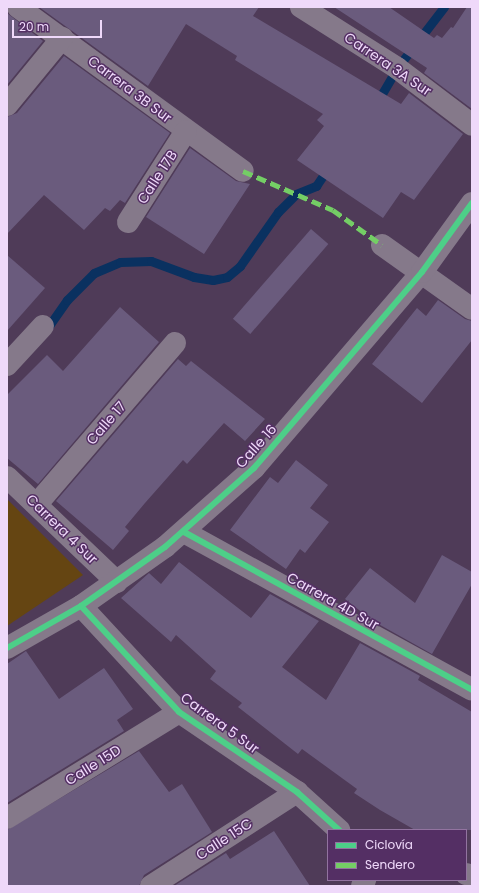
<!DOCTYPE html>
<html>
<head>
<meta charset="utf-8">
<style>
	body { margin:0 }
	#map { position:relative; width:479px; height:893px; overflow:hidden; background:#4f3b58; font-family:Poppins,sans-serif }
	div>[style] { position:absolute }
	.green>* { inset:0; background:#654512 }
	.stream>* { height:9px; margin:-4.5px; padding:0 4.5px; transform-origin:4.5px; border-radius:4.5px; background:#0a3160 }
	.building>* { inset:0; background:#6a5b7d; transform-origin:0 0 }
	.minor>* { height:22px; margin:-11px; padding:0 11px; transform-origin:11px; border-radius:11px; background:#85798a }
	.tertiary>* { height:22px; margin:-11px; padding:0 11px; transform-origin:11px; border-radius:11px; background:#85798a }
	.quiet>* { height:5px; margin-top:-2.5px; transform-origin:0; background:repeating-linear-gradient(90deg,#74ce65 0 10px,transparent 0 15px) }
	.cycleway>* { height:6px; margin:-3px; padding:0 3px; transform-origin:3px; border-radius:3px; background:#4dcf88 }
	span { translate:-50% -50%; white-space:nowrap; text-align:center; line-height:1.15; -webkit-text-stroke:3px #542f64; paint-order:stroke }
	.street-label { font-size:14px; color:#efd9fa }
	.frame { position:absolute; inset:0; border:8px solid #efd9fa; pointer-events:none }
	.legend { position:absolute; left:327px; top:829px; width:140px; height:52px; box-sizing:border-box; background:#542f64; border:1px solid #9273a0; margin:0; padding:5px 7px; list-style:none; font-size:12px; color:#efd9fa }
	.legend li { display:flex; align-items:center; gap:8px; height:20px }
	.legend b { width:20px; border:1px solid #9273a0 }
	.scale { position:absolute; left:12px; top:20px; width:90px; height:18px; box-sizing:border-box; border:2px solid #efd9fa; border-top:0; padding-left:5px; font-size:12px; line-height:14px; white-space:nowrap; color:#efd9fa; -webkit-text-stroke:3px #542f64; paint-order:stroke }
</style>
</head>
<body>
<div id="map">
	<div class="green">
		<i style="clip-path:polygon(7px 499px,83px 575px,7px 626px)"></i>
	</div>
	<div class="stream">
		<i style="left:376px;top:104px;width:42px;rotate:-59.7deg"></i>
		<i style="left:397px;top:68px;width:77px;rotate:-52.4deg"></i>
		<i style="left:46px;top:330px;width:37px;rotate:-55deg"></i>
		<i style="left:67px;top:300px;width:38px;rotate:-45deg"></i>
		<i style="left:94px;top:273px;width:28px;rotate:-23deg"></i>
		<i style="left:120px;top:262px;width:31px;rotate:-2deg"></i>
		<i style="left:151px;top:261px;width:46px;rotate:20.4deg"></i>
		<i style="left:194px;top:277px;width:19px;rotate:9deg"></i>
		<i style="left:213px;top:280px;width:14px;rotate:-12deg"></i>
		<i style="left:227px;top:277px;width:17px;rotate:-40deg"></i>
		<i style="left:240px;top:266px;width:66px;rotate:-54.9deg"></i>
		<i style="left:278px;top:212px;width:25px;rotate:-45deg"></i>
		<i style="left:296px;top:194px;width:22px;rotate:-22deg"></i>
		<i style="left:316px;top:186px;width:22px;rotate:-56deg"></i>
	</div>
	<div class="building">
		<i style="clip-path:polygon(39px 7px,259px 7px,253px 16px,401px 104px,409px 93px,463px 134px,414px 200px,401px 192px,383px 218px,297px 160px,324px 126px,317px 120px,323px 114px,235px 60px,237px 56px,186px 24px,148px 86px)"></i>
		<i style="clip-path:polygon(334px 7px,389px 7px,434px 38px,437px 35px,442px 38px,451px 27px,453px 28px,467px 7px,472px 7px,472px 109px,424px 73px,427px 68px)"></i>
		<i style="clip-path:polygon(7px 13px,43px 41px,7px 85px)"></i>
		<i style="clip-path:polygon(64px 56px,170px 133px,125px 203px,120px 200px,110px 211px,105px 208px,84px 230px,44px 195px,7px 234px,7px 117px,17px 113px)"></i>
		<i style="clip-path:polygon(190px 148px,236px 181px,250px 184px,204px 254px,146px 217px)"></i>
		<i style="left:311px;top:229px;width:23px;height:119px;rotate:41deg"></i>
		<i style="clip-path:polygon(7px 255px,45px 288px,7px 331px)"></i>
		<i style="clip-path:polygon(438px 300px,465px 319px,472px 321px,472px 340px,422px 403px,372px 364px,417px 308px,426px 316px)"></i>
		<i style="clip-path:polygon(120px 307px,159px 342px,38px 484px,7px 458px,7px 395px,47px 355px,63px 371px)"></i>
		<i style="clip-path:polygon(178px 359px,186px 366px,191px 361px,265px 419px,245px 441px,224px 423px,187px 464px,183px 460px,145px 503px,125px 527px,129px 531px,113px 550px,56px 501px)"></i>
		<i style="clip-path:polygon(296px 460px,328px 485px,310px 508px,329px 522px,305px 553px,300px 549px,286px 569px,230px 530px,270px 477px,278px 483px)"></i>
		<i style="clip-path:polygon(442px 555px,472px 572px,472px 584px,432px 654px,373px 621px,345px 599px,370px 568px,415px 603px)"></i>
		<i style="clip-path:polygon(179px 562px,251px 618px,270px 594px,319px 621px,282px 667px,326px 700px,360px 643px,420px 676px,418px 680px,472px 712px,472px 830px,415px 830px,380px 810px,354px 793px,357px 789px,302px 749px,298px 754px,238px 707px,242px 703px,210px 679px,216px 671px,176px 635px,171px 642px,121px 598px,149px 573px,161px 584px)"></i>
		<i style="clip-path:polygon(26px 651px,59px 699px,104px 668px,133px 709px,117px 720px,124px 731px,7px 803px,7px 664px)"></i>
		<i style="clip-path:polygon(139px 751px,169px 792px,182px 784px,212px 832px,144px 875px,139px 886px,7px 886px,7px 830px)"></i>
		<i style="clip-path:polygon(274px 831px,310px 886px,174px 886px,226px 853px,230px 859px)"></i>
	</div>
	<div class="minor">
		<i style="left:18px;top:7px;width:278px;rotate:36.1deg"></i>
		<i style="left:301px;top:7px;width:114px;rotate:32.4deg"></i>
		<i style="left:397px;top:68px;width:94px;rotate:37.2deg"></i>
		<i style="left:7px;top:105px;width:87px;rotate:-50.6deg"></i>
		<i style="left:128px;top:222px;width:108px;rotate:-57.5deg"></i>
		<i style="left:382px;top:245px;width:110px;rotate:35.4deg"></i>
		<i style="left:7px;top:365px;width:53px;rotate:-47.3deg"></i>
		<i style="left:7px;top:477px;width:152px;rotate:43.7deg"></i>
		<i style="left:37px;top:504px;width:212px;rotate:-49.4deg"></i>
		<i style="left:184px;top:532px;width:328px;rotate:28.7deg"></i>
		<i style="left:81px;top:606px;width:144px;rotate:47.2deg"></i>
		<i style="left:179px;top:712px;width:143px;rotate:34.1deg"></i>
		<i style="left:297px;top:792px;width:57px;rotate:42.1deg"></i>
		<i style="left:7px;top:818px;width:202px;rotate:-31.6deg"></i>
		<i style="left:466px;top:874px;width:6px;rotate:18deg"></i>
		<i style="left:151px;top:886px;width:174px;rotate:-32.8deg"></i>
		<i style="left:362px;top:886px;width:7px;rotate:-63deg"></i>
	</div>
	<div class="tertiary">
		<i style="left:7px;top:648px;width:85px;rotate:-29.6deg"></i>
		<i style="left:81px;top:606px;width:103px;rotate:-35.1deg"></i>
		<i style="left:165px;top:547px;width:119px;rotate:-41.6deg"></i>
		<i style="left:254px;top:468px;width:258px;rotate:-49.4deg"></i>
		<i style="left:422px;top:272px;width:85px;rotate:-54.1deg"></i>
	</div>
	<div class="quiet">
		<i style="left:243px;top:171px;width:98px;rotate:23.4deg"></i>
		<i style="left:333px;top:210px;width:60px;rotate:35.5deg"></i>
	</div>
	<div class="cycleway">
		<i style="left:184px;top:532px;width:328px;rotate:28.7deg"></i>
		<i style="left:81px;top:606px;width:144px;rotate:47.2deg"></i>
		<i style="left:179px;top:712px;width:143px;rotate:34.1deg"></i>
		<i style="left:297px;top:792px;width:57px;rotate:42.1deg"></i>
		<i style="left:7px;top:648px;width:85px;rotate:-29.6deg"></i>
		<i style="left:81px;top:606px;width:103px;rotate:-35.1deg"></i>
		<i style="left:165px;top:547px;width:119px;rotate:-41.6deg"></i>
		<i style="left:254px;top:468px;width:258px;rotate:-49.4deg"></i>
		<i style="left:422px;top:272px;width:85px;rotate:-54.1deg"></i>
	</div>
	<div class="street-label">
		<span style="left:388px;top:64px;rotate:34deg">Carrera 3A Sur</span>
		<span style="left:130px;top:89px;rotate:37deg">Carrera 3B Sur</span>
		<span style="left:157px;top:177px;rotate:-57deg">Calle 17B</span>
		<span style="left:106px;top:423px;rotate:-49deg">Calle 17</span>
		<span style="left:256px;top:446px;rotate:-48deg">Calle 16</span>
		<span style="left:62px;top:529px;rotate:44deg">Carrera 4 Sur</span>
		<span style="left:333px;top:601px;rotate:29deg">Carrera 4D Sur</span>
		<span style="left:220px;top:723px;rotate:36deg">Carrera 5 Sur</span>
		<span style="left:93px;top:765px;rotate:-32deg">Calle 15D</span>
		<span style="left:224px;top:839px;rotate:-33deg">Calle 15C</span>
	</div>
	<div class="frame"></div>
	<ul class="legend">
	<li><b style="height:5px;background:#4dcf88"></b>Ciclovía</li>
	<li><b style="height:5px;background:#74ce65"></b>Sendero</li>
	</ul>
	<div class="scale">20 m</div>
</div>
</body>
</html>
